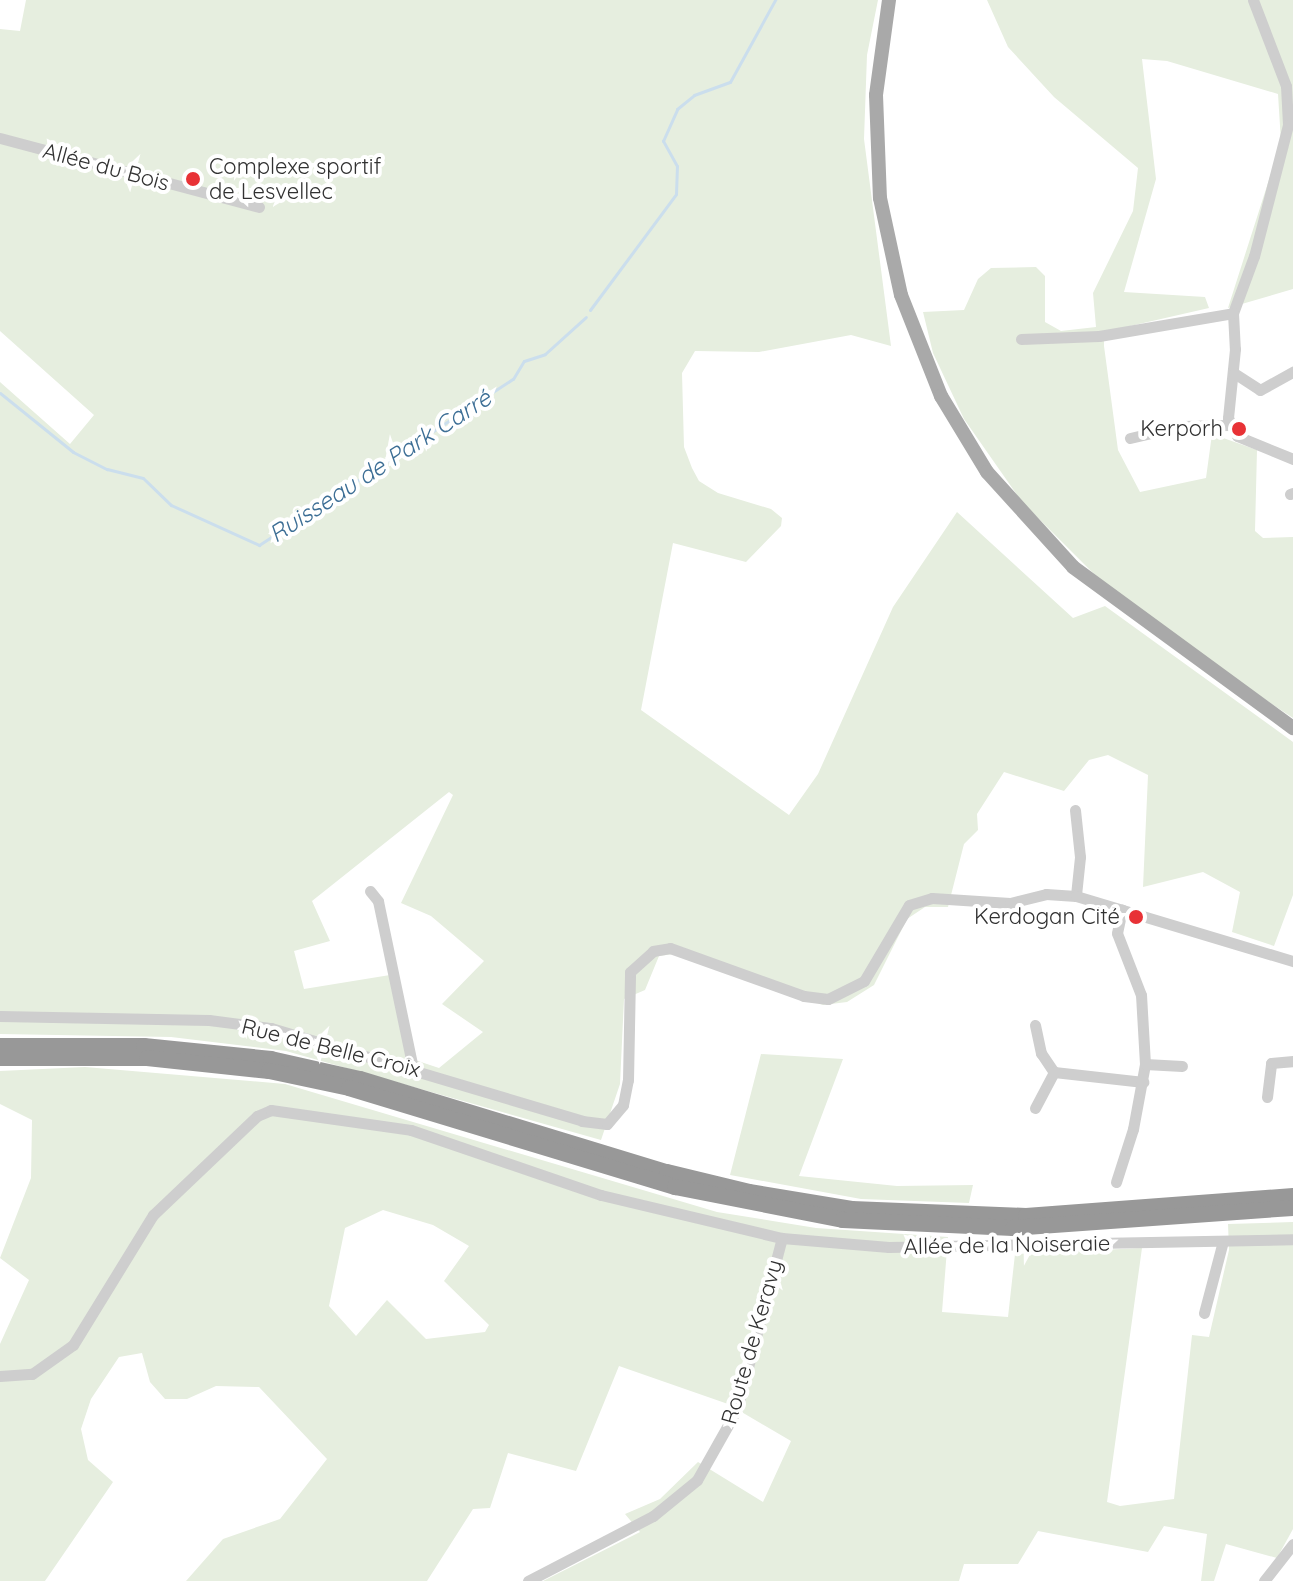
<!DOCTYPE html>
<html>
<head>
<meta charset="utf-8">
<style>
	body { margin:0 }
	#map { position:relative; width:1293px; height:1581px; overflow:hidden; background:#fff; font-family:Quicksand,sans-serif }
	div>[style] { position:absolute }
	.green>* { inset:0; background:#e6eedf }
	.stream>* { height:3px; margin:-1.5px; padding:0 1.5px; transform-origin:1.5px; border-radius:1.5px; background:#cbdeed }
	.minor>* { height:11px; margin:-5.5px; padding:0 5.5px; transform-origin:5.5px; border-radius:5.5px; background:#cecece }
	.major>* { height:14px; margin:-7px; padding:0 7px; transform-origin:7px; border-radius:7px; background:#a9a9a9 }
	.highway>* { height:16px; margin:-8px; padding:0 8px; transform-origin:8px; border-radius:8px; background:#989898 }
	.dots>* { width:22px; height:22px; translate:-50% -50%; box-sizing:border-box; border:4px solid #fff; border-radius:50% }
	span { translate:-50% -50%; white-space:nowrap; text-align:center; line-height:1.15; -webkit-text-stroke:8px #fff; paint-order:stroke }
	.poi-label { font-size:22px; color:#313131 }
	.left { translate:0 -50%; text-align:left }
	.right { translate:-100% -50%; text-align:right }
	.street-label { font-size:22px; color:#313131 }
	.water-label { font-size:24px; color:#3c6e95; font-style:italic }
</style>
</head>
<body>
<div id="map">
	<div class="green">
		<i style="clip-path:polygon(evenodd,26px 0,878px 0,867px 55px,864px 139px,891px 346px,851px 335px,759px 352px,695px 351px,682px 373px,684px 447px,692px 468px,699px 481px,718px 493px,771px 509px,782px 518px,781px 526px,746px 562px,673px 543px,641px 710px,789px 815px,818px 774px,893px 607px,957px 512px,1073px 618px,1105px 606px,1293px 742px,1293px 895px,1274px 946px,1232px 932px,1240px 892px,1203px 872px,1143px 887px,1148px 775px,1108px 755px,1089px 760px,1064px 791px,1004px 772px,977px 814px,978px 830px,964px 844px,948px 907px,925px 907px,907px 919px,874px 985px,847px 1002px,823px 1005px,674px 954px,659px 956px,645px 990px,624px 999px,620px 1084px,601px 1140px,286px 1051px,171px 1037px,0 1034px,0 382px,70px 444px,94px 415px,0 331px,0 29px,20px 31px,26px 0,449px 792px,453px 795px,401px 903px,431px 916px,484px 961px,442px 1004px,483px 1032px,439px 1068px,406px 1057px,390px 975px,304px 989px,294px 951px,330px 941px,312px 901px,449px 792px)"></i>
		<i style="clip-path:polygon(987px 0,1293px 0,1293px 289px,1228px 308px,1281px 142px,1278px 94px,1167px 61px,1142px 59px,1156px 179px,1124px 292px,1205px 297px,1209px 308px,1104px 332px,1104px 346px,1118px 450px,1140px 492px,1206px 478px,1212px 434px,1257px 450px,1255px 531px,1263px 538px,1293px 537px,1293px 718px,1164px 632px,1093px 573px,1022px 502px,964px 419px,933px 353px,923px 312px,964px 310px,978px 279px,991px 268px,1036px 267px,1045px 276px,1045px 322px,1061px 331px,1096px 327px,1093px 293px,1133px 211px,1138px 168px,1054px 97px,1008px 47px)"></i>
		<i style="clip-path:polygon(761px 1054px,843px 1059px,799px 1176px,897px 1186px,973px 1185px,969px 1203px,861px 1199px,730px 1175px)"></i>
		<i style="clip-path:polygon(evenodd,85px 1067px,285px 1084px,717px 1212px,816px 1228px,948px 1237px,942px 1312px,1008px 1317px,1015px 1254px,1142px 1248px,1107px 1502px,1120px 1506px,1174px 1499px,1192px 1335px,1209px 1337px,1229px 1250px,1228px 1224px,1293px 1222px,1293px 1529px,1277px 1558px,1226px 1544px,1214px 1581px,1201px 1581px,1207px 1534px,1164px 1526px,1148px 1552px,1038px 1531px,1018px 1564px,964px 1564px,959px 1581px,543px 1581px,640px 1532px,625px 1514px,660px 1499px,698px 1462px,763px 1502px,791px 1441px,728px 1404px,619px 1366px,576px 1471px,508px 1453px,490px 1508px,473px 1509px,427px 1581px,186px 1581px,223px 1539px,280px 1519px,327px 1459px,259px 1387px,216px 1386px,187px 1399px,165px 1399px,150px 1382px,142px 1353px,119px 1357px,91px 1399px,81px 1429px,88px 1460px,113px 1482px,45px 1581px,0 1581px,0 1344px,29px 1280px,0 1258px,31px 1178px,32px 1120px,0 1104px,0 1071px,85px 1067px,383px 1210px,433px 1225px,469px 1246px,444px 1281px,489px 1325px,485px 1332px,426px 1339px,387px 1300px,356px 1336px,329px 1306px,345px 1228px,383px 1210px)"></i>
	</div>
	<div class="stream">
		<i style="left:590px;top:310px;width:144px;rotate:-53.4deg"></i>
		<i style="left:676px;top:194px;width:28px;rotate:-88deg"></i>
		<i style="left:677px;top:166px;width:29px;rotate:-119deg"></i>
		<i style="left:663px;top:141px;width:35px;rotate:-66deg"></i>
		<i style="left:677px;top:109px;width:22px;rotate:-39deg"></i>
		<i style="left:694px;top:95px;width:38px;rotate:-20deg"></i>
		<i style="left:730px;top:82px;width:94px;rotate:-61.2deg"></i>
		<i style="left:0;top:393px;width:94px;rotate:38.9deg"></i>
		<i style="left:73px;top:452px;width:38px;rotate:27deg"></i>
		<i style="left:107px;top:469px;width:37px;rotate:14deg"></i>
		<i style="left:143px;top:478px;width:39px;rotate:44deg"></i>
		<i style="left:171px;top:505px;width:97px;rotate:24.4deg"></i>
		<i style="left:259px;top:545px;width:303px;rotate:-33.2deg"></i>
		<i style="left:513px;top:379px;width:21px;rotate:-59deg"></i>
		<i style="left:524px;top:361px;width:22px;rotate:-18deg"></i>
		<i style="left:545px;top:354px;width:55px;rotate:-42.1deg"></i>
	</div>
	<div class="minor">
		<i style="left:1253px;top:0;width:92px;rotate:69deg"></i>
		<i style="left:1286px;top:86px;width:39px;rotate:87deg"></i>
		<i style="left:1288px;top:125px;width:135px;rotate:104.5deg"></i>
		<i style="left:1254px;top:256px;width:61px;rotate:110.2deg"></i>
		<i style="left:1233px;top:313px;width:36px;rotate:87deg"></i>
		<i style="left:1235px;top:349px;width:69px;rotate:95.8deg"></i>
		<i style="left:1228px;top:418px;width:20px;rotate:63deg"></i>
		<i style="left:1237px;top:436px;width:61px;rotate:22.3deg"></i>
		<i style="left:0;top:138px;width:268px;rotate:14.9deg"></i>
		<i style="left:1021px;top:339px;width:78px;rotate:-2.2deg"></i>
		<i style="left:1099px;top:336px;width:136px;rotate:-9.7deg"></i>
		<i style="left:1234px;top:373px;width:31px;rotate:33deg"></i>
		<i style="left:1260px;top:390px;width:38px;rotate:-29deg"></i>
		<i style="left:1130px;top:438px;width:52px;rotate:-13.2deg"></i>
		<i style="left:1181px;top:426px;width:48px;rotate:-1.2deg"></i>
		<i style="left:1290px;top:494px;width:3px;rotate:-18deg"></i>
		<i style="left:1075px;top:810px;width:47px;rotate:83.9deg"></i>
		<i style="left:1080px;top:857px;width:39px;rotate:96deg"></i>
		<i style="left:370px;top:891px;width:13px;rotate:51deg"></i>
		<i style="left:378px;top:901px;width:171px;rotate:78.2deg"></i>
		<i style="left:0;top:1016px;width:209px;rotate:1.1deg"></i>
		<i style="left:209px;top:1020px;width:63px;rotate:7.4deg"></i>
		<i style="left:271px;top:1028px;width:325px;rotate:16.6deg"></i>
		<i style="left:582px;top:1121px;width:25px;rotate:7deg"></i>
		<i style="left:607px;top:1124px;width:25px;rotate:-50deg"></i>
		<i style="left:623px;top:1105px;width:25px;rotate:-79deg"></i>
		<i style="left:628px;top:1080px;width:108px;rotate:-88.9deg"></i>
		<i style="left:630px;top:972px;width:31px;rotate:-42deg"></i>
		<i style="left:653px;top:951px;width:17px;rotate:-10deg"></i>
		<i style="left:670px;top:948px;width:142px;rotate:19.7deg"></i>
		<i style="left:804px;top:996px;width:24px;rotate:7deg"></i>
		<i style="left:828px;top:999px;width:40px;rotate:-26.6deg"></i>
		<i style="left:864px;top:981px;width:88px;rotate:-59.4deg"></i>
		<i style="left:909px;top:905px;width:24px;rotate:-17deg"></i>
		<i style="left:932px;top:898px;width:78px;rotate:3.7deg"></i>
		<i style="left:1010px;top:903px;width:37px;rotate:-14deg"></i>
		<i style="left:1046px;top:894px;width:30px;rotate:4deg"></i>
		<i style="left:1076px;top:896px;width:227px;rotate:16.7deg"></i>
		<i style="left:1035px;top:1025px;width:29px;rotate:78deg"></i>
		<i style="left:1041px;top:1053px;width:23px;rotate:56deg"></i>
		<i style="left:1054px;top:1072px;width:90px;rotate:6.4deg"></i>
		<i style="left:1145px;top:1064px;width:37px;rotate:3deg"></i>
		<i style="left:1267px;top:1097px;width:34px;rotate:-83deg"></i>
		<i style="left:1271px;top:1063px;width:22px;rotate:-5deg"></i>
		<i style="left:1035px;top:1108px;width:41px;rotate:-62.2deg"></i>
		<i style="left:1116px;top:1182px;width:56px;rotate:-72.2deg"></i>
		<i style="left:1133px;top:1129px;width:66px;rotate:-79.5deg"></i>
		<i style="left:1145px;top:1064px;width:69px;rotate:-93.3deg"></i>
		<i style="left:1141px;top:995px;width:66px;rotate:-111.2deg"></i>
		<i style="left:1117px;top:933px;width:24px;rotate:-78deg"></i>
		<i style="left:1204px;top:1313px;width:74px;rotate:-75.2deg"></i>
		<i style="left:0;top:1376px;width:32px;rotate:-4deg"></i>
		<i style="left:32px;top:1374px;width:50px;rotate:-35.3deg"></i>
		<i style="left:73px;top:1345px;width:153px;rotate:-58.4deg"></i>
		<i style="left:153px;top:1215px;width:144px;rotate:-43.6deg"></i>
		<i style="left:257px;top:1116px;width:15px;rotate:-23deg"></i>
		<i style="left:271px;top:1110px;width:141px;rotate:8.1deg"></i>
		<i style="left:411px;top:1130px;width:201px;rotate:18.9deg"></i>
		<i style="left:601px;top:1195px;width:186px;rotate:13.4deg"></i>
		<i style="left:782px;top:1238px;width:107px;rotate:4.8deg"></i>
		<i style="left:889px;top:1247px;width:404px;rotate:-1.1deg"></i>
		<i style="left:528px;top:1581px;width:141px;rotate:-27.5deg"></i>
		<i style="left:653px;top:1516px;width:57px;rotate:-39.3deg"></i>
		<i style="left:697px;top:1480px;width:81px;rotate:-60.6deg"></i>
		<i style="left:737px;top:1409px;width:177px;rotate:-75.3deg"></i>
		<i style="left:1264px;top:1581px;width:47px;rotate:-51.9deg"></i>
	</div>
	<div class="major">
		<i style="left:889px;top:0;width:96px;rotate:97.8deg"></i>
		<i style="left:876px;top:95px;width:103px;rotate:87.8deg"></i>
		<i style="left:880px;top:198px;width:99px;rotate:77.8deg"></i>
		<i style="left:901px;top:295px;width:109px;rotate:68.4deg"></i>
		<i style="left:941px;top:396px;width:89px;rotate:58.8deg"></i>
		<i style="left:987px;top:472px;width:128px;rotate:47.8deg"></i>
		<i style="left:1073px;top:567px;width:273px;rotate:36.2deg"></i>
	</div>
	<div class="highway">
		<i style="left:0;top:1046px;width:144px"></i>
		<i style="left:144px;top:1046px;width:128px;rotate:5.8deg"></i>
		<i style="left:271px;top:1059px;width:91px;rotate:12.7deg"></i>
		<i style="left:360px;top:1079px;width:321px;rotate:16.9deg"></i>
		<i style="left:667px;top:1172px;width:84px;rotate:13.7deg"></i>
		<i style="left:749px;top:1192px;width:104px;rotate:9.4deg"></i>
		<i style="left:852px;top:1209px;width:174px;rotate:2.3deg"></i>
		<i style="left:1026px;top:1216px;width:268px;rotate:-4.3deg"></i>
		<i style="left:0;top:1058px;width:147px"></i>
		<i style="left:147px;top:1058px;width:123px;rotate:6.1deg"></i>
		<i style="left:269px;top:1071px;width:82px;rotate:12deg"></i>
		<i style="left:349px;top:1088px;width:341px;rotate:16.9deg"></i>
		<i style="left:675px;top:1187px;width:171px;rotate:11.1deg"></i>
		<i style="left:843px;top:1220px;width:170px;rotate:2.7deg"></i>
		<i style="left:1013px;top:1228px;width:281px;rotate:-4.1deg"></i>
	</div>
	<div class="dots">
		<i style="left:193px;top:179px;background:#e83236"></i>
		<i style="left:1239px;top:429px;background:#e83236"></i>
		<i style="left:1136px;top:917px;background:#e83236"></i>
	</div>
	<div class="poi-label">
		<span class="left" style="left:209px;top:179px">Complexe sportif<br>de Lesvellec</span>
		<span class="right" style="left:1223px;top:429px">Kerporh</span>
		<span class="right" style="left:1120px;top:917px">Kerdogan Cité</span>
	</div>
	<div class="street-label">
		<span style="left:106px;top:167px;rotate:15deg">Allée du Bois</span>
		<span style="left:331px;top:1048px;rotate:14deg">Rue de Belle Croix</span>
		<span style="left:1007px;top:1245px;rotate:-1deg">Allée de la Noiseraie</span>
		<span style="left:752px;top:1342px;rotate:-74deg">Route de Keravy</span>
	</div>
	<div class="water-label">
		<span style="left:380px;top:466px;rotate:-33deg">Ruisseau de Park Carré</span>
	</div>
</div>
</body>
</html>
